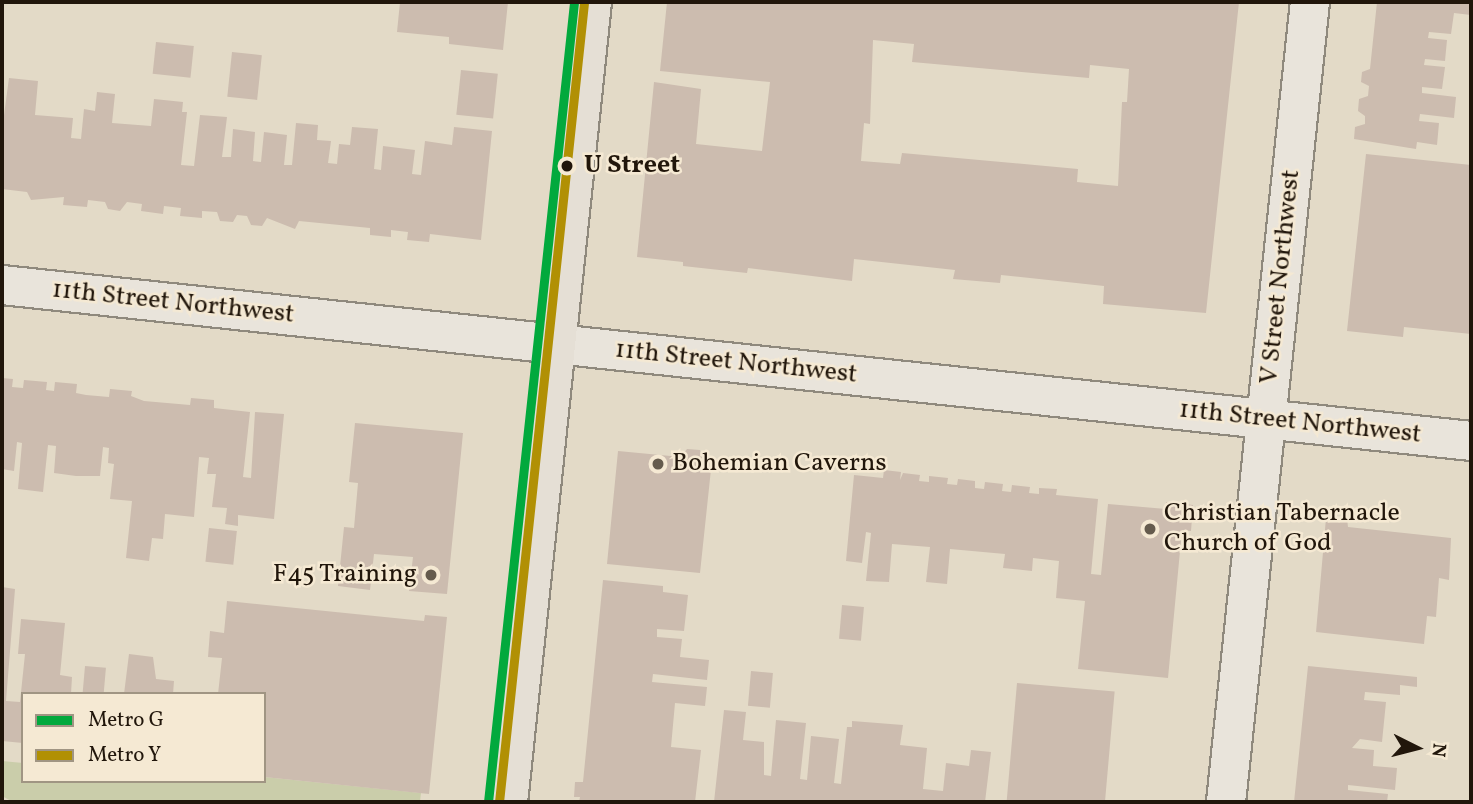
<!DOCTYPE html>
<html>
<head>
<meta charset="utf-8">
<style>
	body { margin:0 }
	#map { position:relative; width:1473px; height:804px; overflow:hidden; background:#e3dac7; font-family:Vollkorn,serif }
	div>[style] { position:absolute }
	.green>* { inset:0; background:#cacdaa }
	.building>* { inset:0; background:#ccbcaf; transform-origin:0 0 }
	.roads { filter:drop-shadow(2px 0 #8f897d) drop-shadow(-2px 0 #8f897d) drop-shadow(0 2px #8f897d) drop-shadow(0 -2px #8f897d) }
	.tertiary>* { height:38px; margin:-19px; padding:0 19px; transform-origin:19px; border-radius:19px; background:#e9e4db }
	.secondary>* { height:38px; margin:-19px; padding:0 19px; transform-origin:19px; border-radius:19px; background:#e9e4db }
	.primary>* { height:38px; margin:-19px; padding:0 19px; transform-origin:19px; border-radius:19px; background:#e5dfd5 }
	.metro-1>* { height:9px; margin:-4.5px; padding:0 4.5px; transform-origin:4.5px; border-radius:4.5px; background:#02a93d }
	.metro-2>* { height:9px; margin:-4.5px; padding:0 4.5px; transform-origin:4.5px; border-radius:4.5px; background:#b19004 }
	.dots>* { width:19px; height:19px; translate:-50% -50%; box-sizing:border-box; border:4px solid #f5e9d3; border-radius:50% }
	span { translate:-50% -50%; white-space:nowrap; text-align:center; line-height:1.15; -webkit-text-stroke:5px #f5e9d3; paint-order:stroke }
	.stop-label { font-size:26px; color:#21160b; font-weight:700 }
	.left { translate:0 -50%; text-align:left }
	.street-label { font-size:26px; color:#21160b }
	.poi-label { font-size:26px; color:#21160b }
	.right { translate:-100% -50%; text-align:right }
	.frame { position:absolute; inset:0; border:4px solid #21160b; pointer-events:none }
	.legend { position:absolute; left:21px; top:692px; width:245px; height:91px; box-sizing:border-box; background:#f5e9d3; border:2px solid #a09583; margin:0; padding:9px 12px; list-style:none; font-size:21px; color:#21160b }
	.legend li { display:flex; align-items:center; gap:14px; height:35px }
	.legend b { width:35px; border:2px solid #a09583 }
	.north { position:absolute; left:1382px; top:713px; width:70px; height:70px; -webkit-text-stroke:5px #f5e9d3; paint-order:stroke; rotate:96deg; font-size:19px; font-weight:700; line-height:28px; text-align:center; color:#21160b }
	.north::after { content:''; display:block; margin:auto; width:24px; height:32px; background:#21160b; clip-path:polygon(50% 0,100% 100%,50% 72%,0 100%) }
</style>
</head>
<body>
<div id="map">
	<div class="green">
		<i style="clip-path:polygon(2px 761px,23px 763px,23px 781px,264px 781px,264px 777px,421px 793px,420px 802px,13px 802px,2px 796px)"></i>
	</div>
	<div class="building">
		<i style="clip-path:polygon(400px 2px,508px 2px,503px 50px,449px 44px,449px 37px,397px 32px)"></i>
		<i style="clip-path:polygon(evenodd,667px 2px,1239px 2px,1206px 313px,1103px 304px,1104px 286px,1001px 275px,1000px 283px,953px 279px,955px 270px,854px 259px,852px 281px,748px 268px,747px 273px,683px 266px,683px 262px,637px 257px,654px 82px,701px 89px,696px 144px,762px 151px,770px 82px,660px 71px,667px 2px,873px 40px,914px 44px,912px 62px,1089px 78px,1090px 65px,1129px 69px,1127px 102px,1122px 102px,1118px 186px,1077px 182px,1078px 169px,902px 153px,900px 164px,861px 161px,864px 123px,870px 124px,873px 40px)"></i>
		<i style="clip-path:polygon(1377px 2px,1471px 2px,1471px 15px,1454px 13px,1451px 34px,1429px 32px,1428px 38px,1447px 40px,1445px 61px,1425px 59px,1424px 65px,1445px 67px,1442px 89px,1422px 87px,1422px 93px,1456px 97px,1454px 118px,1420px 114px,1419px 121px,1439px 123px,1437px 145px,1417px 142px,1416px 149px,1354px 139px,1355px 127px,1365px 124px,1365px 116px,1358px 111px,1359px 99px,1368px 96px,1369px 86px,1361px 82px,1362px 72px,1370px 69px)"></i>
		<i style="left:156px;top:42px;width:38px;height:32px;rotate:6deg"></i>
		<i style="left:232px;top:52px;width:30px;height:45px;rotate:6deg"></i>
		<i style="left:461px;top:70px;width:37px;height:45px;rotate:6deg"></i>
		<i style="clip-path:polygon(9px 78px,38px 81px,35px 115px,73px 118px,71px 138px,81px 139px,84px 109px,95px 111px,97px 92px,115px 94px,112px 123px,151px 126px,154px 99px,183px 102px,182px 112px,187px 112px,181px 165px,194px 166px,200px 115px,227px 117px,222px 157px,231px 157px,233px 129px,255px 132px,253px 161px,261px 162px,264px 132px,287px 135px,284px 165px,292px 165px,296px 123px,318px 125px,317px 140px,331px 141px,328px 163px,337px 164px,339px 144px,350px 145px,352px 127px,378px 129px,374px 169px,381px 170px,383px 146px,415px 150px,412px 174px,421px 175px,425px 141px,452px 145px,454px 127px,492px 131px,481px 240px,430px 234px,429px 242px,407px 240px,408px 232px,391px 230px,391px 237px,370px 235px,370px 228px,299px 221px,295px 229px,267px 218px,262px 226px,251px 225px,247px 216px,237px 215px,233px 222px,220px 221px,217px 212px,202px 211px,202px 218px,180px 216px,181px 208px,164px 206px,163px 214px,141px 211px,142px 204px,127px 202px,120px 211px,108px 209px,105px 202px,88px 200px,87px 207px,63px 205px,64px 197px,31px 200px,27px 192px,2px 189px,2px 130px)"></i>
		<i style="clip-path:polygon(1366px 154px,1471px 165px,1471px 334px,1404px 327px,1403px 337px,1347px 331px)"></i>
		<i style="clip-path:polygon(2px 378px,13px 379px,12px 387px,23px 388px,24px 380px,47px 382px,46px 390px,54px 391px,55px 382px,77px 384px,76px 393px,86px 395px,109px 397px,110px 389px,132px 391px,131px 396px,144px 401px,190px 405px,191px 398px,214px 400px,214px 408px,250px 412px,243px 477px,251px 478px,255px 412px,284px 414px,274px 519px,238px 515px,238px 526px,225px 524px,227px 508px,212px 507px,216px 474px,207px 474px,209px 458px,199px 457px,194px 517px,165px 514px,163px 539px,152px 538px,149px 561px,126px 558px,132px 501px,110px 499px,114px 464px,108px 463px,109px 448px,103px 447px,100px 476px,76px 476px,54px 473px,56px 446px,48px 445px,43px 492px,18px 489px,22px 443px,17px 442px,14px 471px,2px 469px)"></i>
		<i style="clip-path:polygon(355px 423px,463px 433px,447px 594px,409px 591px,413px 557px,374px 554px,370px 590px,338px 586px,344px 527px,354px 528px,358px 483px,349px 482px)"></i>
		<i style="clip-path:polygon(687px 449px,700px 450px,702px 459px,712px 460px,700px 573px,607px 564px,618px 451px,681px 457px)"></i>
		<i style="clip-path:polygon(884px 470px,901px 472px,900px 480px,903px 473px,920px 475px,919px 481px,929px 482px,929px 476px,948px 478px,947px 484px,957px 485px,958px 479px,975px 481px,975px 488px,984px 489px,985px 482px,1003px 484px,1002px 491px,1011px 492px,1012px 485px,1030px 487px,1029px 493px,1039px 494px,1039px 488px,1057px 489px,1056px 495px,1098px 499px,1091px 574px,1101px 575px,1108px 504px,1166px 509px,1166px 502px,1193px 505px,1191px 531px,1182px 530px,1168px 678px,1078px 669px,1085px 601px,1056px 598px,1059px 561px,1033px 558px,1032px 571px,1003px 568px,1005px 554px,950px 549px,947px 584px,926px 582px,930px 547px,892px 544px,889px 582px,866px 581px,871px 533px,866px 532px,862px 563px,846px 561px,854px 475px,883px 478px)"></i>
		<i style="clip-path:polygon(1326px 518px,1347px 518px,1348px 527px,1451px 538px,1449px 580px,1439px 578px,1436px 617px,1427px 616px,1424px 644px,1316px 632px)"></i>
		<i style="left:209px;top:528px;width:28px;height:34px;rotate:6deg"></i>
		<i style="clip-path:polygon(603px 580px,663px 586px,663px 592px,688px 595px,684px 631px,657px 629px,657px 637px,682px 639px,680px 657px,709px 660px,707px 680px,653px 674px,652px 682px,707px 687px,705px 706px,675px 703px,671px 747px,701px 750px,695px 802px,579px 802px,580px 797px,574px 797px,575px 782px,583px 782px)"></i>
		<i style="clip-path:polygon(2px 587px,15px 589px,6px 701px,20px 702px,25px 654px,18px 654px,21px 619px,65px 623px,60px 675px,72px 677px,71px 694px,23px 694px,23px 743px,2px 741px)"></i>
		<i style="clip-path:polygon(227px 601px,424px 621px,425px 615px,447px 617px,429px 794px,264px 777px,264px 694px,218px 694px,222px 658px,208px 657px,210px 631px,224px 633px)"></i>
		<i style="left:842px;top:605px;width:22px;height:34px;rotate:5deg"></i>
		<i style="clip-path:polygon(129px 654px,153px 657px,156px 679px,174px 681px,173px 694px,124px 694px)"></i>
		<i style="left:85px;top:666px;width:21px;height:28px;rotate:5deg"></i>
		<i style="clip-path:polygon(1308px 666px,1417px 677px,1417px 687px,1400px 685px,1400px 695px,1365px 692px,1364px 700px,1386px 702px,1382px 742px,1360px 739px,1352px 748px,1374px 750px,1373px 766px,1397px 768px,1395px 790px,1348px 785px,1348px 790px,1388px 794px,1387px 802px,1294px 802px)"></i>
		<i style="left:751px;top:671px;width:22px;height:35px;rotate:5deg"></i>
		<i style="left:1017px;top:683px;width:98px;height:120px;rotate:5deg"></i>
		<i style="clip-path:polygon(724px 710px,746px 712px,743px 740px,764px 742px,764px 775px,771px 776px,776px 720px,806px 723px,800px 779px,807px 780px,811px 736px,839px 739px,834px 783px,841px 784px,847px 727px,852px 727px,852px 721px,903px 725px,900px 745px,927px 748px,923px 789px,943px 791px,946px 763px,969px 766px,971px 750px,991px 752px,985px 802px,714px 802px)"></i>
	</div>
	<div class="roads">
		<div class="tertiary">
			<i style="left:556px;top:344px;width:920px;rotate:6.05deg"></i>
			<i style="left:1226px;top:802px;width:804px;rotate:-84.01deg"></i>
		</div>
		<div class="secondary">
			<i style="left:2px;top:285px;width:557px;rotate:6.08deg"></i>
		</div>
		<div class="primary">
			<i style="left:508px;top:802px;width:804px;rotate:-84.01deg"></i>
		</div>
	</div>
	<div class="metro-1">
		<i style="left:488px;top:802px;width:805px;rotate:-83.86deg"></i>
	</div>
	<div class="metro-2">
		<i style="left:499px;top:802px;width:804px;rotate:-83.93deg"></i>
	</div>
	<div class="dots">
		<i style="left:567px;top:166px;background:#21160b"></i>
		<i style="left:658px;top:464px;background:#655b4d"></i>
		<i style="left:1150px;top:529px;background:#655b4d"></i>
		<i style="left:431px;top:575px;background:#655b4d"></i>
	</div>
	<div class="stop-label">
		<span class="left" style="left:584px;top:166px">U Street</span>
	</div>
	<div class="street-label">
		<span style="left:1281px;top:277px;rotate:-84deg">V Street Northwest</span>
		<span style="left:173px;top:303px;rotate:6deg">11th Street Northwest</span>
		<span style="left:736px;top:363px;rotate:6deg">11th Street Northwest</span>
		<span style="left:1300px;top:423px;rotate:6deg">11th Street Northwest</span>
	</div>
	<div class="poi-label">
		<span class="left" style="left:672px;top:464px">Bohemian Caverns</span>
		<span class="left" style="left:1164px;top:529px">Christian Tabernacle<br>Church of God</span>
		<span class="right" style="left:417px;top:575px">F45 Training</span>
	</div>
	<div class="frame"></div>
	<ul class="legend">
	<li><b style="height:9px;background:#02a93d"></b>Metro G</li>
	<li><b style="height:9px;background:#b19004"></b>Metro Y</li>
	</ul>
	<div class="north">N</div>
</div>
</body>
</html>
